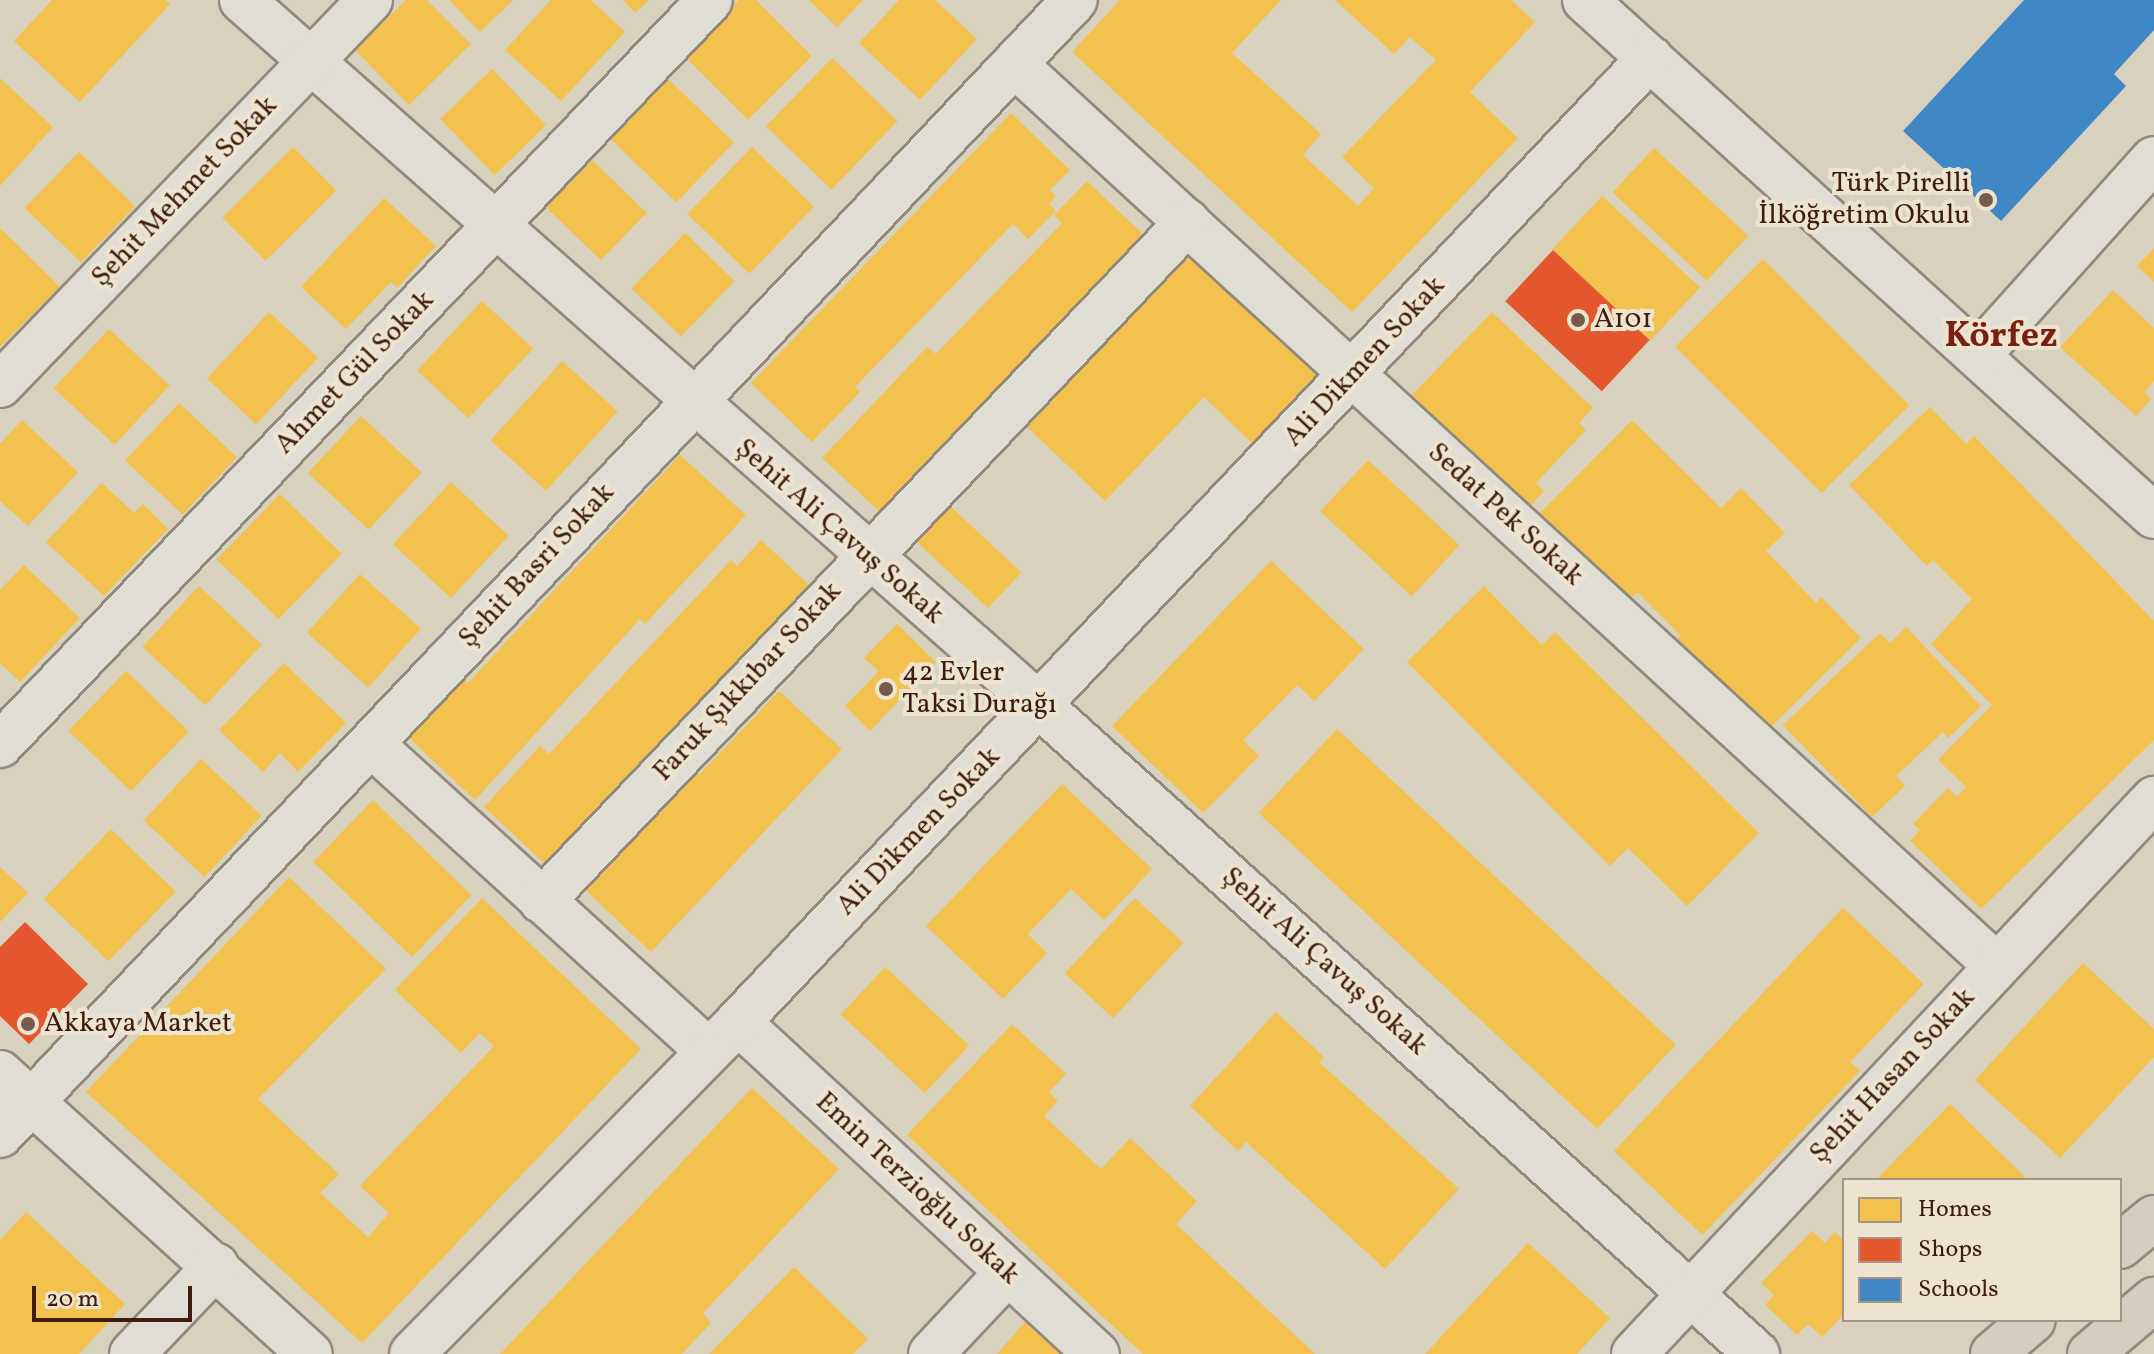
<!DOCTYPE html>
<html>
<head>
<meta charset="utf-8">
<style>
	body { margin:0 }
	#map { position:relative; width:2154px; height:1354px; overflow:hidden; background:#d8d1be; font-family:Vollkorn,serif }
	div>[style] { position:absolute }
	.homes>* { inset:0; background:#f2c14e; transform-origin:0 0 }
	.shops>* { inset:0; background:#e4572e; transform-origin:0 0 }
	.schools>* { inset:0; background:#3f88c5 }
	.roads { filter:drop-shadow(2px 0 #92897d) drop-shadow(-2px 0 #92897d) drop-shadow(0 2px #92897d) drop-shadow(0 -2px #92897d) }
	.minor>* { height:44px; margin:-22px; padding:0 22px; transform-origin:22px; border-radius:22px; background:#e0ddd4 }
	.major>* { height:44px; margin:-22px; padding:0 22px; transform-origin:22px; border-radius:22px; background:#d5cec0 }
	.dots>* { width:22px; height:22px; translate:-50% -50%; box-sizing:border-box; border:4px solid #ece4ce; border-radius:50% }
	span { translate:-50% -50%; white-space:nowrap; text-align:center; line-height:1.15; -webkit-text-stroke:8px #ece4ce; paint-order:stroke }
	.poi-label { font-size:28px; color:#3f1c0f }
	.right { translate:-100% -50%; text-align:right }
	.left { translate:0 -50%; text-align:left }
	.street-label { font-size:28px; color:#3f1c0f }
	.district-label { font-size:36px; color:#7a1f14; font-weight:700 }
	.legend { position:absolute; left:1842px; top:1178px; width:280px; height:144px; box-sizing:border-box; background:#ece4ce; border:2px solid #a79482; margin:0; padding:10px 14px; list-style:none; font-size:24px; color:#3f1c0f }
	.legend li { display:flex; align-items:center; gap:16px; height:40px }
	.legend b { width:40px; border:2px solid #a79482 }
	.scale { position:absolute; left:32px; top:1286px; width:160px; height:36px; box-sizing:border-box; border:4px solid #3f1c0f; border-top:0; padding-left:10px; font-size:24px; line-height:28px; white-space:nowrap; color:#3f1c0f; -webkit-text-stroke:6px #ece4ce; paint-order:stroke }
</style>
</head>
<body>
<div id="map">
	<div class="homes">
		<i style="clip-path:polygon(52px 0,165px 0,170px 4px,80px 102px,14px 41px)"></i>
		<i style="clip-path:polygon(406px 0,427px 0,471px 44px,409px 105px,355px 50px)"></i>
		<i style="clip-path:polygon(449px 0,513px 0,480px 32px)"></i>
		<i style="clip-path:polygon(551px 0,591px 0,625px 32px,561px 101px,505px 50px)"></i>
		<i style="clip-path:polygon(623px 0,649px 0,635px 13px)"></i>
		<i style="clip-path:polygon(739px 0,756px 0,812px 56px,748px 120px,684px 56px)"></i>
		<i style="clip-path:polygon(809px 0,863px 0,837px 27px)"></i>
		<i style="clip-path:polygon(899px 0,935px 0,977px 39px,920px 100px,859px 43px)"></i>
		<i style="clip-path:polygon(1120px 0,1281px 0,1232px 53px,1321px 134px,1303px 155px,1358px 206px,1374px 188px,1342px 157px,1436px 60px,1410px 37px,1394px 54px,1335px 0,1511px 0,1535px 22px,1470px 92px,1518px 138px,1352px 312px,1072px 52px)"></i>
		<i style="left:832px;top:58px;width:91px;height:95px;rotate:44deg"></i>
		<i style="left:492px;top:69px;width:78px;height:72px;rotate:46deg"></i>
		<i style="clip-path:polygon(0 78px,53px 127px,0 186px)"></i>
		<i style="left:667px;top:78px;width:93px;height:83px;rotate:44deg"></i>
		<i style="clip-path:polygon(1011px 113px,1070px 170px,1050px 190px,1056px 196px,1049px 204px,1056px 211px,1028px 239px,1013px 224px,855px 387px,860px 392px,812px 442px,751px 383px)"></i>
		<i style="left:293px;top:147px;width:61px;height:100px;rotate:45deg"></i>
		<i style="left:752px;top:147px;width:86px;height:93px;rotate:44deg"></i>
		<i style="left:1654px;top:148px;width:129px;height:61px;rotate:43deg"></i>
		<i style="left:79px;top:152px;width:78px;height:78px;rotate:44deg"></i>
		<i style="left:592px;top:160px;width:76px;height:66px;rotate:44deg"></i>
		<i style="clip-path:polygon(1087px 181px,1147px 238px,884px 516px,822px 458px,927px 347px,936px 354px,1043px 243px,1062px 223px,1054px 215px)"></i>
		<i style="left:1602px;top:196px;width:134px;height:73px;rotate:43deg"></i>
		<i style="clip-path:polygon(384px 198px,436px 246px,397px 288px,391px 282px,346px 329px,301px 287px)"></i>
		<i style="clip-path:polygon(0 228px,60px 287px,0 347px)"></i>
		<i style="left:685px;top:233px;width:69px;height:77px;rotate:44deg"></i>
		<i style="clip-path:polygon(2154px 248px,2154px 282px,2137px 266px)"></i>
		<i style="clip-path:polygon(1189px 254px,1319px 376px,1253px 444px,1204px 397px,1105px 501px,1024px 424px)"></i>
		<i style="left:1763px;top:259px;width:207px;height:124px;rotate:45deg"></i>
		<i style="clip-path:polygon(2113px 290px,2154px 328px,2154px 381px,2144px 392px,2151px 399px,2136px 416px,2060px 347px)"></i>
		<i style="left:482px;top:301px;width:70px;height:95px;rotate:43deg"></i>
		<i style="left:269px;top:312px;width:67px;height:91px;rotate:43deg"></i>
		<i style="clip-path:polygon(1492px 312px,1593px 408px,1579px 423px,1586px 430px,1536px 483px,1544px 491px,1525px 512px,1407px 400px)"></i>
		<i style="left:109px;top:329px;width:83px;height:81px;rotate:43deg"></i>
		<i style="left:562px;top:361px;width:75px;height:107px;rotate:42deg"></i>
		<i style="left:179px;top:403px;width:79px;height:79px;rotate:43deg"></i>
		<i style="clip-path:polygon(1930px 407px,1966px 444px,1974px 436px,2154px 621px,2154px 740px,1981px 909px,1910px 841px,1920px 830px,1913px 824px,1948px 788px,1957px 797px,1966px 787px,1938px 760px,1992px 705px,1931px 644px,1972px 599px,1933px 560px,1927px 566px,1849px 485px)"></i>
		<i style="left:361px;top:416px;width:83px;height:78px;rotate:43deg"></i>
		<i style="clip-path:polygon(22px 420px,78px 472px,28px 526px,0 501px,0 444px)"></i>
		<i style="clip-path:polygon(1632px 420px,1721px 508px,1741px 488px,1785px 533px,1766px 551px,1816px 603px,1821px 597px,1861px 638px,1769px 729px,1728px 687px,1723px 693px,1673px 641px,1681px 636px,1637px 592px,1624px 606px,1535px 518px)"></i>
		<i style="clip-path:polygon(680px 455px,746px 515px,645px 624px,640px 619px,475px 800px,408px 737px,463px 678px,468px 683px)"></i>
		<i style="left:1368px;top:460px;width:125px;height:70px;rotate:43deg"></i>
		<i style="left:451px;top:482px;width:79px;height:85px;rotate:43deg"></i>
		<i style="clip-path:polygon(102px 483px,134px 513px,143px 504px,168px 529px,104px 596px,46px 542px)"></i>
		<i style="left:280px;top:494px;width:86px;height:91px;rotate:44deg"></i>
		<i style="left:949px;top:505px;width:99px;height:49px;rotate:43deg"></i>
		<i style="clip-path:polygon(761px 540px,809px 585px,546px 865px,484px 807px,540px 746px,549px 754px,731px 560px,737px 566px)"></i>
		<i style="clip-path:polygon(1271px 561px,1364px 649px,1314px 701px,1297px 685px,1243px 740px,1259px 756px,1203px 813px,1112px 726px)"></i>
		<i style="clip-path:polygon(24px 565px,80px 618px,20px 682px,0 663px,0 590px)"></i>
		<i style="left:360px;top:574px;width:82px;height:79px;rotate:42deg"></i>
		<i style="left:199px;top:586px;width:86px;height:83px;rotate:43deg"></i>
		<i style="clip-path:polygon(1484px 586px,1542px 645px,1555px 632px,1759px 833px,1687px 906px,1628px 848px,1610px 866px,1407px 662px)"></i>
		<i style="clip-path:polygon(897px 624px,936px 662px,870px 731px,845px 706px,879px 671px,864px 658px)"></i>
		<i style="clip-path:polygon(1906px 627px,1981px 706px,1948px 738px,1943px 732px,1896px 776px,1905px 786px,1872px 817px,1783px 725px,1880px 633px,1890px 643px)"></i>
		<i style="clip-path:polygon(284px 663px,346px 723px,298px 772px,280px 753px,263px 772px,219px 730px)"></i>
		<i style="left:126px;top:671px;width:87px;height:83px;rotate:44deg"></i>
		<i style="clip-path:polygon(779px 691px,842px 749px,651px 952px,581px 886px,691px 769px,699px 775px)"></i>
		<i style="left:1337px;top:729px;width:463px;height:115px;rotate:43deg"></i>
		<i style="left:201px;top:759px;width:83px;height:84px;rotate:43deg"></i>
		<i style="clip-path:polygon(1062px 784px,1152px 869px,1104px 920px,1071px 889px,1028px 934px,1047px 953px,1003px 999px,926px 926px)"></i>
		<i style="left:373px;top:800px;width:137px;height:86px;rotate:44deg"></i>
		<i style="left:111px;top:829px;width:90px;height:97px;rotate:44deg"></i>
		<i style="clip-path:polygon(0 867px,28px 893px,0 922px)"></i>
		<i style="clip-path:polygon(289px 877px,386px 969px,258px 1099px,339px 1174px,320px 1193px,368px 1237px,389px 1213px,360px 1186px,494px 1046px,480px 1033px,461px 1053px,395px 990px,482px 898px,641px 1049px,362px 1343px,86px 1092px)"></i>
		<i style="left:1135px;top:898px;width:66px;height:103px;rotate:43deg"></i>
		<i style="clip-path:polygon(1843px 908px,1924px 984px,1850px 1062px,1860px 1071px,1702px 1235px,1614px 1151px)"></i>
		<i style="clip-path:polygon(2083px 963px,2154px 1029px,2154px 1057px,2060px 1158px,1975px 1080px)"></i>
		<i style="left:885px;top:967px;width:115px;height:65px;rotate:43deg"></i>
		<i style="clip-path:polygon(1276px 1012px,1324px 1057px,1319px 1062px,1459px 1189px,1385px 1269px,1246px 1142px,1238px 1151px,1190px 1106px)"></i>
		<i style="clip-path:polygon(1012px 1024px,1066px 1074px,1049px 1092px,1058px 1101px,1044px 1116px,1101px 1169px,1130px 1138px,1197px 1201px,1176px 1224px,1315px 1354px,1143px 1354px,907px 1135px)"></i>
		<i style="clip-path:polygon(752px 1088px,839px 1169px,703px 1313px,711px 1323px,682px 1354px,500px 1354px)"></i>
		<i style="clip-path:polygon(1950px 1104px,2028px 1180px,1876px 1180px)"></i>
		<i style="clip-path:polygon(26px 1212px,125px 1304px,79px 1354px,0 1354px,0 1240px)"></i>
		<i style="clip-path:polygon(1812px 1231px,1825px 1243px,1835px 1232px,1844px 1241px,1844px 1314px,1822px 1337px,1808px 1324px,1797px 1335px,1765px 1305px,1774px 1295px,1761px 1283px)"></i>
		<i style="clip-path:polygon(1528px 1243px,1610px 1318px,1577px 1354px,1425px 1354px)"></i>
		<i style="clip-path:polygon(794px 1267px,868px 1339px,853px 1354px,709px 1354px)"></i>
		<i style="clip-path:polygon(1025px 1322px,1062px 1354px,997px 1354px)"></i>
	</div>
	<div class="shops">
		<i style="left:1553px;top:250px;width:132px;height:70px;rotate:43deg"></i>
		<i style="clip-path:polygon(25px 922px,88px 984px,29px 1044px,0 1016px,0 947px)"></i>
	</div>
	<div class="schools">
		<i style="clip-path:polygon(2024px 0,2154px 0,2154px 30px,2114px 74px,2126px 86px,2001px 221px,1903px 131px)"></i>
	</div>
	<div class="roads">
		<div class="minor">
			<i style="left:242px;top:0;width:1064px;rotate:41.49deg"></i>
			<i style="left:1039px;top:705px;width:968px;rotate:42.11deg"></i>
			<i style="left:1585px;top:0;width:768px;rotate:42.2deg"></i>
			<i style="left:1014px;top:64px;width:1333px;rotate:42.54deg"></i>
			<i style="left:1978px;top:355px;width:263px;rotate:-48.1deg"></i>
			<i style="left:0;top:385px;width:534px;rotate:-46.14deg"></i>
			<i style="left:371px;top:744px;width:456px;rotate:42.3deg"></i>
			<i style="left:0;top:745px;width:1029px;rotate:-46.38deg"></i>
			<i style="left:542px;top:901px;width:937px;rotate:-46.43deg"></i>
			<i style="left:738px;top:1022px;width:489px;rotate:42.8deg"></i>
			<i style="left:0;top:1073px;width:418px;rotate:42.2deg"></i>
			<i style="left:0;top:1135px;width:1563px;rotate:-46.56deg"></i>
			<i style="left:132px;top:1354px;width:122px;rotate:-46.3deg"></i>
			<i style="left:412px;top:1354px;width:465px;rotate:-45.5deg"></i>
			<i style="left:738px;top:1022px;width:1327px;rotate:-46.59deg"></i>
			<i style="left:931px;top:1354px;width:111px;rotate:-46.8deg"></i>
			<i style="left:1634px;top:1354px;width:761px;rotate:-46.86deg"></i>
		</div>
		<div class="major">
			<i style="left:2120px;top:1246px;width:44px;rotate:-39.5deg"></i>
			<i style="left:1993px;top:1354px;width:52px;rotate:-40.4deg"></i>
			<i style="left:2090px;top:1354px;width:84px;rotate:-40.2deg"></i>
		</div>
	</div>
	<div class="dots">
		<i style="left:1986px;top:200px;background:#755b4c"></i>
		<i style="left:1578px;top:320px;background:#755b4c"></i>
		<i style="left:886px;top:689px;background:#755b4c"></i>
		<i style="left:28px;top:1024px;background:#755b4c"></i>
	</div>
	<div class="poi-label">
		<span class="right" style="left:1970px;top:200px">Türk Pirelli<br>İlköğretim Okulu</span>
		<span class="left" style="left:1594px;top:320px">A101</span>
		<span class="left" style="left:902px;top:689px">42 Evler<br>Taksi Durağı</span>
		<span class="left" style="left:44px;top:1024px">Akkaya Market</span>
	</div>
	<div class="street-label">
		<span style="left:185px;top:192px;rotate:-46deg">Şehit Mehmet Sokak</span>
		<span style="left:1365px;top:362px;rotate:-47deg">Ali Dikmen Sokak</span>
		<span style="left:355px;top:373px;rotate:-46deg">Ahmet Gül Sokak</span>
		<span style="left:1505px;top:515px;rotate:42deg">Sedat Pek Sokak</span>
		<span style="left:839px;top:532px;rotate:41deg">Şehit Ali Çavuş Sokak</span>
		<span style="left:537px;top:566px;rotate:-47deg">Şehit Basri Sokak</span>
		<span style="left:748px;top:682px;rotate:-47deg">Faruk Şıkkıbar Sokak</span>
		<span style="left:919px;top:832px;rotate:-46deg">Ali Dikmen Sokak</span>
		<span style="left:1324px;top:962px;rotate:42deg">Şehit Ali Çavuş Sokak</span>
		<span style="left:1893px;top:1076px;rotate:-47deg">Şehit Hasan Sokak</span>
		<span style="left:917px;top:1189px;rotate:43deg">Emin Terzioğlu Sokak</span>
	</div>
	<div class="district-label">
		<span style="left:2001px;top:338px">Körfez</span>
	</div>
	<ul class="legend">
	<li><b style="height:22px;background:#f2c14e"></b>Homes</li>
	<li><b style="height:22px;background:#e4572e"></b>Shops</li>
	<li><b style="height:22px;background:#3f88c5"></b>Schools</li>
	</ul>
	<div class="scale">20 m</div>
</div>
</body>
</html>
